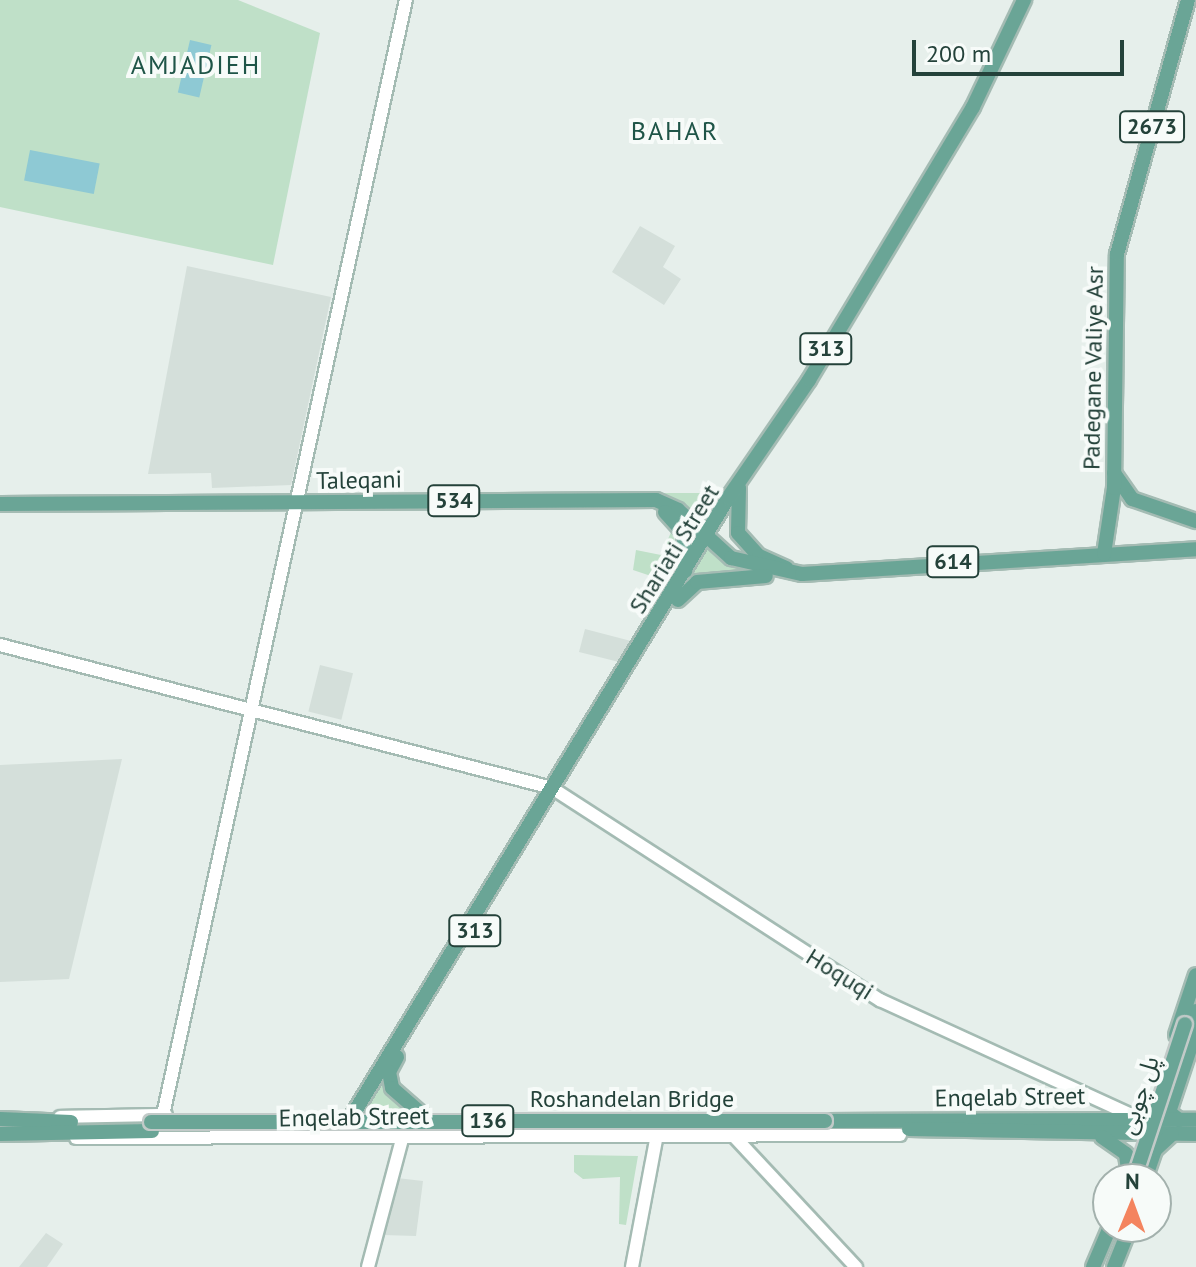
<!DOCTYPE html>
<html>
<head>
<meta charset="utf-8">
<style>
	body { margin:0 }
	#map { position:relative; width:1196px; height:1267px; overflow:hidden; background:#e6efeb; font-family:"PT Sans","Noto Sans Arabic",sans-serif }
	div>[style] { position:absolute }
	.built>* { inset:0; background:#d4dfda; transform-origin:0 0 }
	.green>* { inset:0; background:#bfe0c8 }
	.water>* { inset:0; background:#8ec9d4; transform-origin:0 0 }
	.roads { filter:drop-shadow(2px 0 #a4bbb3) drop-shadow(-2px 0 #a4bbb3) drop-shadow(0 2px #a4bbb3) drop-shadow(0 -2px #a4bbb3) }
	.secondary>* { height:12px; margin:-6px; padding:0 6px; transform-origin:6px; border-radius:6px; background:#fff }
	.primary>* { height:14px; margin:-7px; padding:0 7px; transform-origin:7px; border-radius:7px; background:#6aa596 }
	.bridges { filter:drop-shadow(2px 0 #c2cac8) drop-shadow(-2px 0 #c2cac8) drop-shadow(0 2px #c2cac8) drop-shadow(0 -2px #c2cac8) }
	.primary-bridge>* { height:14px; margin:-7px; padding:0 7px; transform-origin:7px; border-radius:7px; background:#6aa596 }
	span { translate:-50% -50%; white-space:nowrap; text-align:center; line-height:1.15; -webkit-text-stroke:8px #f7fbf9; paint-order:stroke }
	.shield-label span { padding:2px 6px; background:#f7fbf9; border:2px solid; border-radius:6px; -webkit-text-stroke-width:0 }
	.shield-label { font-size:22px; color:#24423a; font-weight:700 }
	.street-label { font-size:24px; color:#24423a }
	.neighbourhood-label { font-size:26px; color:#1f5548; letter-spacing:2px }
	.north { position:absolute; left:1092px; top:1163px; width:80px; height:80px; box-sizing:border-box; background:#f7fbf9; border:2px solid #a3b1ad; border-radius:50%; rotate:1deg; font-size:22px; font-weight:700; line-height:32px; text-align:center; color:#24423a }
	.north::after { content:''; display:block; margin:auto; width:28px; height:36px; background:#f4845f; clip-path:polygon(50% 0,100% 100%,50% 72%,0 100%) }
	.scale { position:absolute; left:912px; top:40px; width:212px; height:36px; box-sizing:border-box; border:4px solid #24423a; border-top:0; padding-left:10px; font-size:24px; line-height:28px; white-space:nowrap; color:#24423a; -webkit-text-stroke:6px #f7fbf9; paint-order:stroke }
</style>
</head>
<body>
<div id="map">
	<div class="built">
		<i style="clip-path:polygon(640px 226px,675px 246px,663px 267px,681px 279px,664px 305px,612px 272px)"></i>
		<i style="clip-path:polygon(187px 266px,331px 297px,291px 485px,212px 488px,211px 473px,148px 474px)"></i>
		<i style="clip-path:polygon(585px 629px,631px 641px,619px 662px,579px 652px)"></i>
		<i style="left:320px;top:665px;width:34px;height:48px;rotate:14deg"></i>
		<i style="clip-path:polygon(122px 759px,69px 979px,0 982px,0 765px)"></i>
		<i style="clip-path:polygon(397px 1178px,423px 1181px,416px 1236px,383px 1235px)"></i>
		<i style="clip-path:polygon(46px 1233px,63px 1244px,47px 1267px,19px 1267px)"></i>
	</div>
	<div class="green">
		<i style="clip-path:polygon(0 0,238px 0,320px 33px,273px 265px,0 207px)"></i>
		<i style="clip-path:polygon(658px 493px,720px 493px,703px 522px)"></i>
		<i style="clip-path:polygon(672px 530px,681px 563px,669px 582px,633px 570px,636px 550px,661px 555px)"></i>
		<i style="clip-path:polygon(707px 547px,731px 564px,746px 574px,687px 580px)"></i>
		<i style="clip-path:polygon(385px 1072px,409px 1112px,363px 1112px)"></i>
		<i style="clip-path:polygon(574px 1155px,638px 1156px,626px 1225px,619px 1224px,620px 1177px,583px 1179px,574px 1172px)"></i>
	</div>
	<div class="water">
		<i style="left:190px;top:40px;width:22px;height:54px;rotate:13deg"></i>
		<i style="left:30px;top:150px;width:71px;height:31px;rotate:11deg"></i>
	</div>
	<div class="roads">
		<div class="secondary">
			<i style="left:0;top:645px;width:570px;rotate:14.52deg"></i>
			<i style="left:552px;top:788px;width:391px;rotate:32.9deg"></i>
			<i style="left:880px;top:1000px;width:286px;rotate:24.6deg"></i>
			<i style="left:163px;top:1115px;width:1141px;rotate:-77.71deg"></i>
			<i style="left:60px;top:1117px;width:106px;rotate:-1.1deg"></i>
			<i style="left:730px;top:1132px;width:185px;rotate:47deg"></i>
			<i style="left:76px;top:1138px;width:824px;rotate:-0.21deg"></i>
			<i style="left:368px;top:1267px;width:132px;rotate:-75.1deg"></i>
			<i style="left:632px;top:1267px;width:134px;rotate:-79.3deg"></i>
		</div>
		<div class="primary">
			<i style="left:1114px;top:473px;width:32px;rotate:55deg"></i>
			<i style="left:1132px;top:499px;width:68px;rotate:19deg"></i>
			<i style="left:739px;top:488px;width:45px;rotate:91.3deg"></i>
			<i style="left:738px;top:533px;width:31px;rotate:48deg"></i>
			<i style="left:759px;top:556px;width:30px;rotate:24deg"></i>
			<i style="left:0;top:504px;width:656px;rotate:-0.35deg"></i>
			<i style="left:656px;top:500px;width:24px;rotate:24deg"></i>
			<i style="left:678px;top:510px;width:72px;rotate:42.2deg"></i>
			<i style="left:731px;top:558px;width:73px;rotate:12.7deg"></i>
			<i style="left:802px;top:574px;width:395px;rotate:-3.6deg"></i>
			<i style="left:665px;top:512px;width:28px;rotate:48deg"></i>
			<i style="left:684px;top:533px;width:38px;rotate:88deg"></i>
			<i style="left:1104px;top:554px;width:67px;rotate:-81.4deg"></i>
			<i style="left:1114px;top:488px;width:234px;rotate:-89.3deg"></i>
			<i style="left:1117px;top:254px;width:264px;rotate:-74.4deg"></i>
			<i style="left:678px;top:600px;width:26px;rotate:-43deg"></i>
			<i style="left:697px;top:582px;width:69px;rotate:-5deg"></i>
			<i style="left:1191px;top:1025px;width:15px;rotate:-70deg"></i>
			<i style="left:1176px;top:1035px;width:63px;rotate:-71.6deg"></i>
			<i style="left:397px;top:1057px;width:17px;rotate:118deg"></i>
			<i style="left:389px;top:1072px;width:16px;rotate:79deg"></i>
			<i style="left:392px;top:1088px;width:41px;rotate:41.1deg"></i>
			<i style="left:352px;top:1116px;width:723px;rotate:-58.68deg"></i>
			<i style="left:728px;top:498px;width:143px;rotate:-55.5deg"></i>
			<i style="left:809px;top:380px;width:318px;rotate:-59deg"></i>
			<i style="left:973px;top:107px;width:119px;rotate:-64.5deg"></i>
			<i style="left:0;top:1119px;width:71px;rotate:2.4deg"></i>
			<i style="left:1179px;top:1120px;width:13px;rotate:-141deg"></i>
			<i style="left:1169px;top:1112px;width:85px;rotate:-71.6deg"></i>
			<i style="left:825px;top:1121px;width:371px;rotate:-0.2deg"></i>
			<i style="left:909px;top:1129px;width:287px;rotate:1deg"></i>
			<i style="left:0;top:1134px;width:152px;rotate:-1.1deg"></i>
			<i style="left:1102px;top:1137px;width:29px;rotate:35deg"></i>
			<i style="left:1126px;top:1154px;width:25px;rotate:83deg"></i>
			<i style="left:1145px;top:1179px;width:31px;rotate:-71deg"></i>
			<i style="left:1155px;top:1150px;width:23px;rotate:-43deg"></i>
			<i style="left:1093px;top:1267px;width:43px;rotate:-67deg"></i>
			<i style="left:1114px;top:1267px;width:43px;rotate:-68.2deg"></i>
		</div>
	</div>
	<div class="bridges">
		<div class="primary-bridge">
			<i style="left:151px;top:1122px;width:674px;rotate:-0.09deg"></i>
			<i style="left:1134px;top:1179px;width:163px;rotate:-71.8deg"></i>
		</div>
	</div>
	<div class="shield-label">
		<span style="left:1152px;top:127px">2673</span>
		<span style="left:826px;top:349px">313</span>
		<span style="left:454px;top:501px">534</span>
		<span style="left:953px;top:562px">614</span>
		<span style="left:475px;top:931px">313</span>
		<span style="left:488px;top:1121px">136</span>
	</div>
	<div class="street-label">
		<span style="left:1093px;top:368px;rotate:-89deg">Padegane Valiye Asr</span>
		<span style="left:359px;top:480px;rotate:-1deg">Taleqani</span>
		<span style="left:674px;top:549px;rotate:-58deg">Shariati Street</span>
		<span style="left:840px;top:974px;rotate:32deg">Hoquqi</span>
		<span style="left:1139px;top:1095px;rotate:-72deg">پل چوبی</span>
		<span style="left:1010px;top:1097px;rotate:-1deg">Enqelab Street</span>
		<span style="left:632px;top:1099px">Roshandelan Bridge</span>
		<span style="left:354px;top:1117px;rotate:-1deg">Enqelab Street</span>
	</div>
	<div class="neighbourhood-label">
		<span style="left:196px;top:65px">AMJADIEH</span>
		<span style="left:675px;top:131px">BAHAR</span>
	</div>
	<div class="north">N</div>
	<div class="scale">200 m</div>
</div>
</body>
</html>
